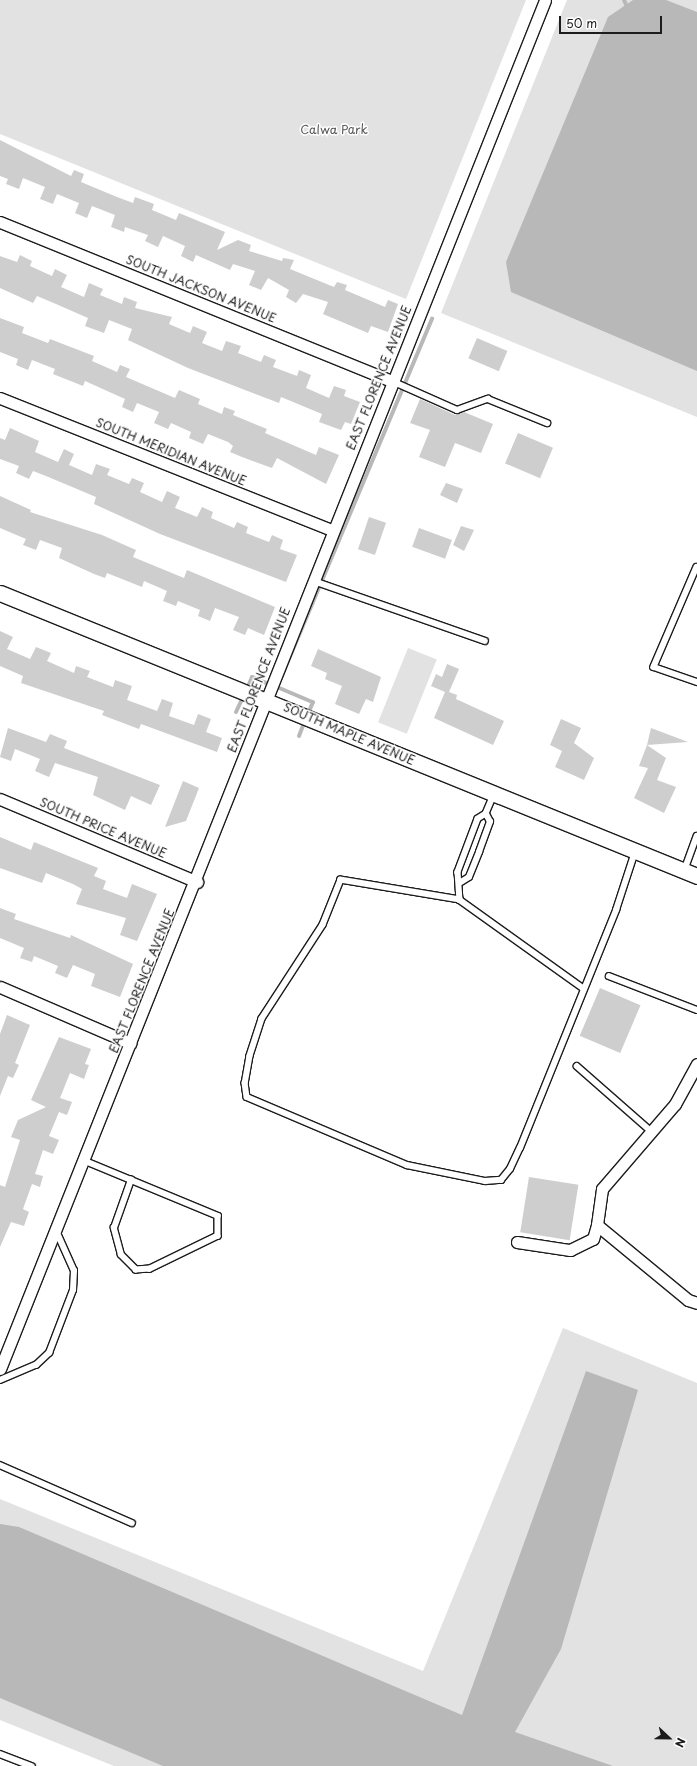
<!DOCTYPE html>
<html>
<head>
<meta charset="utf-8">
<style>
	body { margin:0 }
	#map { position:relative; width:697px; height:1766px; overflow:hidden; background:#fff; font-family:"Playpen Sans",sans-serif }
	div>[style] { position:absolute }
	.green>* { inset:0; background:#e2e2e2; transform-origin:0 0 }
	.water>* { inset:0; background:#b8b8b8 }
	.stream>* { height:4px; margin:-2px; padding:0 2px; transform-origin:2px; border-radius:2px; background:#b8b8b8 }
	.building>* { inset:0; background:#cecece; transform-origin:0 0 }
	.roads { filter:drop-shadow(1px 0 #1c1c1c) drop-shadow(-1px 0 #1c1c1c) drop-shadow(0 1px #1c1c1c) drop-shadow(0 -1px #1c1c1c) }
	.lane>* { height:5.5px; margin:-2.75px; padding:0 2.75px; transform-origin:2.75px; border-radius:2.75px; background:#fff }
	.street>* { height:11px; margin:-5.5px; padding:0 5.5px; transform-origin:5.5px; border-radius:5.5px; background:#fff }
	.secondary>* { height:15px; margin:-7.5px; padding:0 7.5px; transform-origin:7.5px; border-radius:7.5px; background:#fff }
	span { translate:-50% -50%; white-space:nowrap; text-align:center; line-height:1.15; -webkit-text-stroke:3px #fff; paint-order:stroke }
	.park-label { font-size:12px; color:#575757 }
	.street-label { font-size:12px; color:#1c1c1c }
	.north { position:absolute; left:649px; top:1718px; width:40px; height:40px; -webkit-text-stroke:3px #fff; paint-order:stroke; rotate:112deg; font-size:11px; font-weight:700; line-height:16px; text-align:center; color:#1c1c1c }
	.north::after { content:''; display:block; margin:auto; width:14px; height:18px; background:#1c1c1c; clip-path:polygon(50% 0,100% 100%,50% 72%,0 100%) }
	.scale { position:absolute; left:559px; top:16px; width:103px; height:18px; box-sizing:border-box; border:2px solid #1c1c1c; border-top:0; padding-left:5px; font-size:12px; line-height:14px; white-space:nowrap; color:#1c1c1c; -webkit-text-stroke:3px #fff; paint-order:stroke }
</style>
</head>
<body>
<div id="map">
	<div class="green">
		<i style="clip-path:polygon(0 0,526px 0,406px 299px,0 134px)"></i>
		<i style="clip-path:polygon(567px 0,697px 0,697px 417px,441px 313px)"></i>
		<i style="left:408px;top:648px;width:31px;height:80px;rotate:22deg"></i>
		<i style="clip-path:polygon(563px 1328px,697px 1383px,697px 1766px,114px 1766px,0 1720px,0 1499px,423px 1671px)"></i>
	</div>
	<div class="water">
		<i style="clip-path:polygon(633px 0,666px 0,697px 12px,697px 371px,511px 292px,506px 262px,608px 17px)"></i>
		<i style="clip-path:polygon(586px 1371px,638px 1390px,561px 1649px,515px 1732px,613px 1766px,163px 1766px,0 1698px,0 1524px,19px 1527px,462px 1715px)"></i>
	</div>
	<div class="stream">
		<i style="left:624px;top:0;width:10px;rotate:66deg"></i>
		<i style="left:281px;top:678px;width:390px;rotate:-67.2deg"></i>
		<i style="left:278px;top:684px;width:3px;rotate:108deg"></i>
		<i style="left:277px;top:687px;width:39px;rotate:23deg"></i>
		<i style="left:313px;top:702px;width:13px;rotate:113deg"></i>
		<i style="left:247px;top:689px;width:13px;rotate:-67deg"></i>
		<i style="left:252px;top:677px;width:21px;rotate:23deg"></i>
		<i style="left:236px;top:712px;width:19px;rotate:-65deg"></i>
		<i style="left:299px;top:736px;width:17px;rotate:-69deg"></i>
	</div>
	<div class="building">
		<i style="clip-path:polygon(0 140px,71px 176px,74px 170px,84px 174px,81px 182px,117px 197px,133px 203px,135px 197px,154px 204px,152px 210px,176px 220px,179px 213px,225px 232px,217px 250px,238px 240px,251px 245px,249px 251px,282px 261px,283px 258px,294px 260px,290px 269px,334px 287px,337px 282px,347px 285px,345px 290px,385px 307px,388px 300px,398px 304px,388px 332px,371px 326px,368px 333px,323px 314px,328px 302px,303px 294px,296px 303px,286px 297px,289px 290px,268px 278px,261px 290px,249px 285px,255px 271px,233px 264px,230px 270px,196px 255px,193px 262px,181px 256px,185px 246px,163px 236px,158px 247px,145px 241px,148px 235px,125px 227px,124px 232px,111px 227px,115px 215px,92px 206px,87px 218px,75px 213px,79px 203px,57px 194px,53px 204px,40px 199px,45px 187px,23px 178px,19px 189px,6px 184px,8px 179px,0 176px)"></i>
		<i style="clip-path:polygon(20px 255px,32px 261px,30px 266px,52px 276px,55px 269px,67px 275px,61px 287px,84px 297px,89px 283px,103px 289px,100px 295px,122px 304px,124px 297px,137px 302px,135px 308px,172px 317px,169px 324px,190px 333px,193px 326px,207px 332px,202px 343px,222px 351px,226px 341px,241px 346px,238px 353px,261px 362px,264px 355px,276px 360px,273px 367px,297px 376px,299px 370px,311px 375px,306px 388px,329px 398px,334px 386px,346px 390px,344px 396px,360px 402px,351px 424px,345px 422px,341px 430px,319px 422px,322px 414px,281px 397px,279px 403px,188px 368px,128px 340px,132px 329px,109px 320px,104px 333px,85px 326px,88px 318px,56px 304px,37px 296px,33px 303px,0 288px,0 256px,17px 262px)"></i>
		<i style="clip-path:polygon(0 318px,24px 327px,22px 333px,48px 343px,50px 339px,94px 356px,92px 361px,117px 372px,120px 365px,130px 369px,126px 377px,175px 398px,179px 390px,200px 399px,198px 404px,222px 414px,224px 407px,235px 411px,233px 415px,267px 429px,265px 433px,316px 455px,319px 447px,339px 455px,326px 484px,277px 458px,272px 468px,242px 457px,230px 452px,233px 446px,228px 442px,208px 434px,203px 444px,189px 438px,191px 432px,171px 423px,168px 429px,154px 423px,159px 412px,137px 403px,133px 412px,122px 407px,125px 399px,85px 381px,83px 386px,53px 374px,55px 369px,32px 360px,28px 370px,16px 365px,18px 359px,0 352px)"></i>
		<i style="left:477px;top:338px;width:33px;height:22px;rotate:23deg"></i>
		<i style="clip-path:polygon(420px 399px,455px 415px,464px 412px,493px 424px,481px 453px,455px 443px,445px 467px,419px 457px,430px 430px,410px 423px)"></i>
		<i style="clip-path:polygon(10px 428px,39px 441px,35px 452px,58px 462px,64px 449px,74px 454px,69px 465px,92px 475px,96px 464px,110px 469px,107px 475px,129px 484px,132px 478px,144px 483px,140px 492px,162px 502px,167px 491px,180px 497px,175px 508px,197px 517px,202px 507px,213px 512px,211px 518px,234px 528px,237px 522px,248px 527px,246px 533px,269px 542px,272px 535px,283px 540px,280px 549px,297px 555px,286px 582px,160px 534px,94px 504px,96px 497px,46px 476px,33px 471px,29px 479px,16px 473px,19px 466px,0 459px,0 438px,5px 440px)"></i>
		<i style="left:518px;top:433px;width:38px;height:33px;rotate:23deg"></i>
		<i style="clip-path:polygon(446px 483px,463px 489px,457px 503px,440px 495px)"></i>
		<i style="clip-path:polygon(0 496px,31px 510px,30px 512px,102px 535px,136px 550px,133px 557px,184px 578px,187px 570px,275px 607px,264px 635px,248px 628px,245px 635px,233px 630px,239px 617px,215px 608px,210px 621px,198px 616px,200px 610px,178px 601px,176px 606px,163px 601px,167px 591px,144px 581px,142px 587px,107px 573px,105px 578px,94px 574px,59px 558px,62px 548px,40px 540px,36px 550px,23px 545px,26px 539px,0 528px)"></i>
		<i style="left:369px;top:517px;width:18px;height:34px;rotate:19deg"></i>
		<i style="clip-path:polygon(461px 526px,474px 530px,464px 551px,453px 545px)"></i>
		<i style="left:419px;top:528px;width:35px;height:20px;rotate:20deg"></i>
		<i style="clip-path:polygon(0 631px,13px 637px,7px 649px,30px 659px,36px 647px,51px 653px,47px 661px,74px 673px,76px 666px,90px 671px,87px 677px,113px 687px,115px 680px,132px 686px,127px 700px,157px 711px,162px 699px,173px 703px,169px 716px,194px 725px,198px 714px,211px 719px,206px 732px,222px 738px,217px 752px,141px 724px,139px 729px,102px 715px,104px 711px,21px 683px,23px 676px,0 666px)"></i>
		<i style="clip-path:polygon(318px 649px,381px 677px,373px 702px,366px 699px,359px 714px,335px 704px,342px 686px,325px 679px,327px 673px,311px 666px)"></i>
		<i style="clip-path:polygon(447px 664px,459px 669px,449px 692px,457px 695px,456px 699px,504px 721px,493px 745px,434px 718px,445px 692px,431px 686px,436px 674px,442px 677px)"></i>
		<i style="clip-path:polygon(561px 719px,581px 728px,574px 743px,594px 758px,584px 780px,555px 767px,562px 751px,550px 745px)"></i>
		<i style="clip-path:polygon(8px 728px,46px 742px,50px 734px,67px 741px,64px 748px,160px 785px,151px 805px,131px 796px,125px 810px,93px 795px,98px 777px,55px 763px,49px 777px,35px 771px,40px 759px,15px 749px,11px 761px,0 757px)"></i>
		<i style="clip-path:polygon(651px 728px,688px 742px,647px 745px)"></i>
		<i style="clip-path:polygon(647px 745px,666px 758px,657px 780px,676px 787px,664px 813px,634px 798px,648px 768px,639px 766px)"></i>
		<i style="clip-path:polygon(183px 781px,199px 788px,186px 821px,165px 827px)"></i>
		<i style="clip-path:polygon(0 837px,31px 850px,34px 842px,98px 868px,94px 876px,106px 881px,103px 889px,127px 898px,132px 884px,157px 894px,137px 941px,120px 935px,126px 918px,76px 904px,82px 889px,73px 884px,46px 873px,42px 883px,0 868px)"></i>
		<i style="clip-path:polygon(0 908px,16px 914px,14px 919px,70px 938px,71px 935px,133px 964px,120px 997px,91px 986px,95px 974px,73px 965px,67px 978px,55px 973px,58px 966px,34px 956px,32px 962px,20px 958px,24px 948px,0 938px)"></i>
		<i style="left:600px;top:988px;width:44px;height:52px;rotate:23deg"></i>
		<i style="clip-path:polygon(7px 1015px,30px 1025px,15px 1063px,19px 1065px,13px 1078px,8px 1076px,0 1096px,0 1034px)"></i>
		<i style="clip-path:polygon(59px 1037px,91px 1049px,85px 1064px,89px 1065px,84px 1079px,70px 1073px,60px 1098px,72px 1102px,67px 1115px,59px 1112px,49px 1136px,59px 1140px,53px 1154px,43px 1150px,35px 1174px,43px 1176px,40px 1187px,32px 1184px,23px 1209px,29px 1212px,24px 1226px,11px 1222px,0 1247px,0 1185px,5px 1187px,20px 1140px,11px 1137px,18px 1120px,46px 1107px,31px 1100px)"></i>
		<i style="left:529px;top:1177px;width:50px;height:56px;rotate:9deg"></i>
	</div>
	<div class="roads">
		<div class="lane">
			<i style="left:392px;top:381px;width:71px;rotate:24deg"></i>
			<i style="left:457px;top:410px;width:33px;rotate:-20deg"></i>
			<i style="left:488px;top:399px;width:64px;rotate:22.1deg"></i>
			<i style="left:697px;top:567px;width:109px;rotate:113.3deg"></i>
			<i style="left:654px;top:667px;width:46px;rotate:19.2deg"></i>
			<i style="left:314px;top:581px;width:181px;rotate:19.3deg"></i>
			<i style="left:494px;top:795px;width:21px;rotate:113deg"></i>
			<i style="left:486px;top:814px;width:9px;rotate:148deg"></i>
			<i style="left:478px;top:819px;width:57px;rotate:110.7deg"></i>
			<i style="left:458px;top:872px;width:28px;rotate:86deg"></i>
			<i style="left:460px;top:900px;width:151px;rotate:35.6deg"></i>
			<i style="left:684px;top:871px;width:37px;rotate:-70deg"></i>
			<i style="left:461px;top:882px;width:9px;rotate:-32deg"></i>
			<i style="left:469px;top:877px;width:27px;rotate:-68deg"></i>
			<i style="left:479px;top:852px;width:32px;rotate:-70deg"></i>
			<i style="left:490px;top:822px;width:9px;rotate:-117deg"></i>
			<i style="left:460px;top:900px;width:121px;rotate:-170.5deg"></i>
			<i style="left:341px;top:880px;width:48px;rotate:111.8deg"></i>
			<i style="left:323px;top:925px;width:112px;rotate:123deg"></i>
			<i style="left:262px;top:1019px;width:39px;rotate:108deg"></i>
			<i style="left:250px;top:1056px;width:27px;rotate:100deg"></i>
			<i style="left:245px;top:1083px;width:14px;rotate:82deg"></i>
			<i style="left:247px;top:1097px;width:174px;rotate:23deg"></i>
			<i style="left:407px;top:1165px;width:80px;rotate:11.6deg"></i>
			<i style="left:485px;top:1181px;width:16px;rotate:-4deg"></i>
			<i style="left:501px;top:1180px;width:14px;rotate:-51deg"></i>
			<i style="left:510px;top:1169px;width:23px;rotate:-65deg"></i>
			<i style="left:520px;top:1148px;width:257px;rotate:-68deg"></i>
			<i style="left:616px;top:910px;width:61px;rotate:-71.9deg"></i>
			<i style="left:609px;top:976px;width:94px;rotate:21.1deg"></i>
			<i style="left:577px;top:1066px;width:100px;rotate:41.3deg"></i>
			<i style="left:83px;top:1160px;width:146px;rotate:22.5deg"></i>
			<i style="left:218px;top:1216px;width:20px;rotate:90deg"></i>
			<i style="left:218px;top:1236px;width:76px;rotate:154.1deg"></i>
			<i style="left:150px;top:1269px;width:14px;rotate:176deg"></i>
			<i style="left:136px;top:1270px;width:21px;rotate:-135deg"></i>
			<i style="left:121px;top:1255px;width:28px;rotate:-105deg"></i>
			<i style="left:114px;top:1228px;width:51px;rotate:-70.5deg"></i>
			<i style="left:0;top:1380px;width:39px;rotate:-23deg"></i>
			<i style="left:36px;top:1365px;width:18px;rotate:-43deg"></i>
			<i style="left:49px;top:1353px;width:67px;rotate:-69.1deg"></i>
			<i style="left:73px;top:1290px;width:19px;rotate:-87deg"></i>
			<i style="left:74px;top:1271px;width:44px;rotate:-114.2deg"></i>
			<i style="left:0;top:1465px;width:144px;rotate:23.7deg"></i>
			<i style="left:0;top:1754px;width:34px;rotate:21deg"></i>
		</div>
		<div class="street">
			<i style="left:0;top:222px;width:423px;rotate:22.1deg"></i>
			<i style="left:0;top:398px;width:357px;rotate:21.7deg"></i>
			<i style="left:0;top:799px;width:214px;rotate:22.8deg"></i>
			<i style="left:0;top:987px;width:142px;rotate:23.3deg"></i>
			<i style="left:697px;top:1064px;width:46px;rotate:118.8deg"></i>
			<i style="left:675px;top:1104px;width:112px;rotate:130.7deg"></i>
			<i style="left:602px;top:1189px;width:36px;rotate:98deg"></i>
			<i style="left:597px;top:1225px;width:118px;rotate:39.5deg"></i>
			<i style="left:688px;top:1300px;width:9px;rotate:18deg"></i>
			<i style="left:517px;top:1242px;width:54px;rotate:8.6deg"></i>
			<i style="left:570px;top:1250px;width:25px;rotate:-26deg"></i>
			<i style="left:593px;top:1239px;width:15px;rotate:-74deg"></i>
			<i style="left:0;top:1369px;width:1473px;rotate:-68.29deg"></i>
		</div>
		<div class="secondary">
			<i style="left:0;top:593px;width:752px;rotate:22.1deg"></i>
		</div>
	</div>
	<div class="park-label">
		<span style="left:334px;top:130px">Calwa Park</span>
	</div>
	<div class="street-label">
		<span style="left:201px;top:289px;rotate:22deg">SOUTH JACKSON AVENUE</span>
		<span style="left:379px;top:378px;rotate:-68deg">EAST FLORENCE AVENUE</span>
		<span style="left:171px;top:452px;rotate:22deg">SOUTH MERIDIAN AVENUE</span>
		<span style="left:259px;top:680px;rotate:-69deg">EAST FLORENCE AVENUE</span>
		<span style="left:349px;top:734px;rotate:23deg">SOUTH MAPLE AVENUE</span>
		<span style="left:103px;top:828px;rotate:23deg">SOUTH PRICE AVENUE</span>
		<span style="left:142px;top:981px;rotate:-68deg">EAST FLORENCE AVENUE</span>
	</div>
	<div class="north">N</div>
	<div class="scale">50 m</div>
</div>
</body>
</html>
